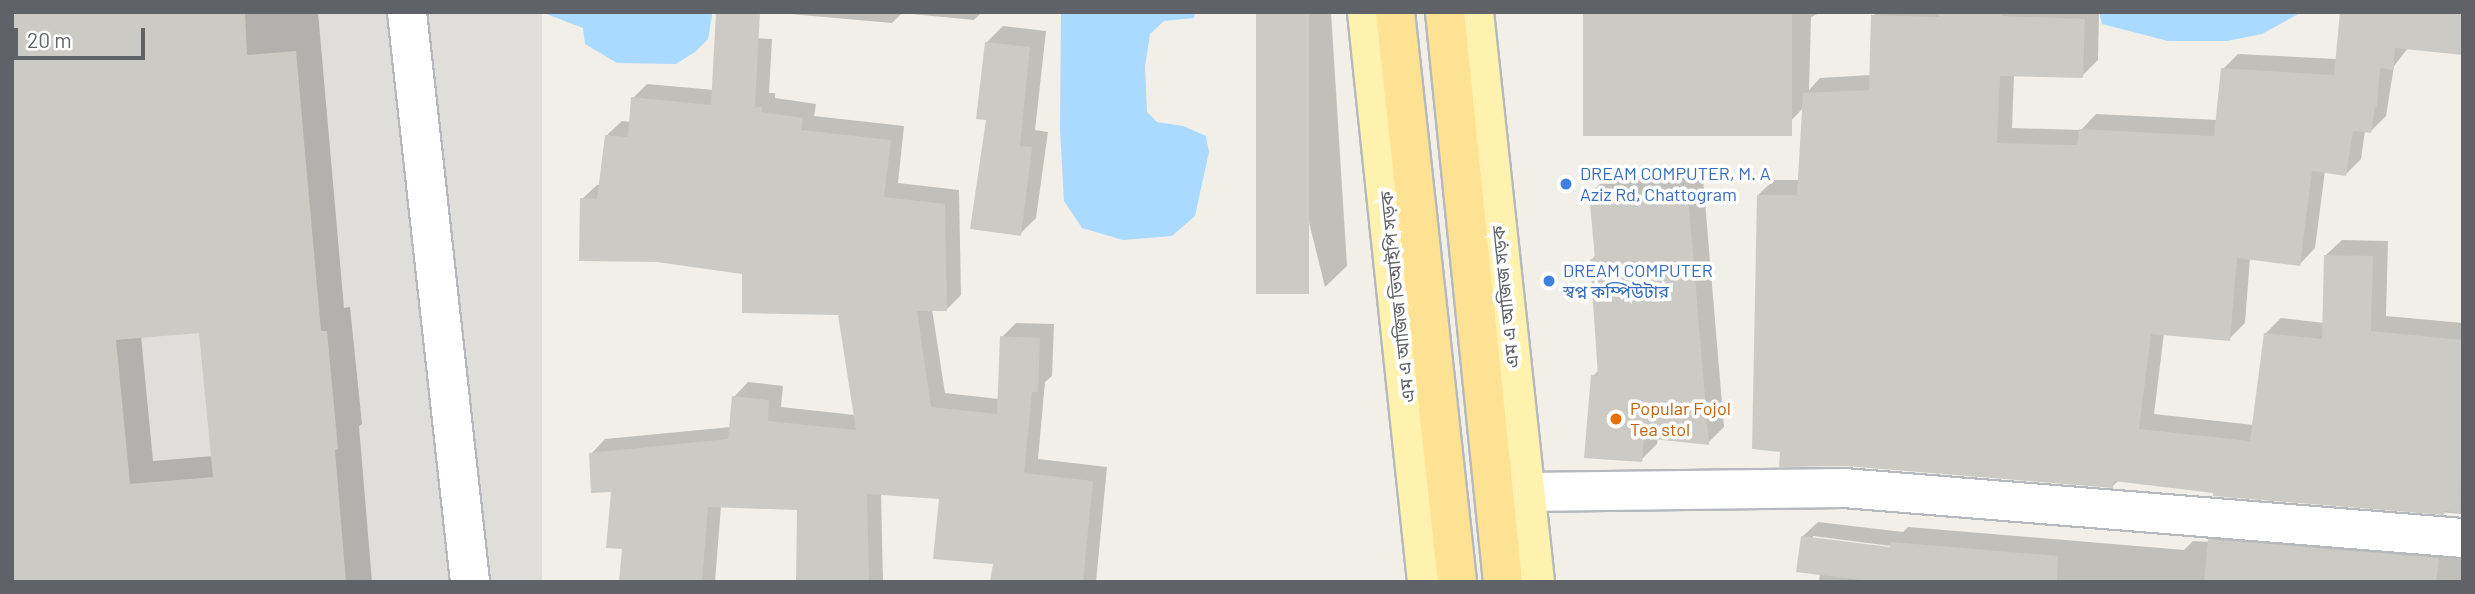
<!DOCTYPE html>
<html>
<head>
<meta charset="utf-8">
<style>
	body { margin:0 }
	#map { position:relative; width:2475px; height:594px; overflow:hidden; background:#f1efe8; font-family:Barlow,"Noto Sans Bengali",sans-serif }
	div>[style] { position:absolute }
	.industrial>* { inset:0; background:#e0deda; transform-origin:0 0 }
	.water>* { inset:0; background:#aadaff }
	.shadow>* { inset:0; background:#0003 }
	.building>* { inset:0; background:#cccac5; transform-origin:0 0 }
	.roads { filter:drop-shadow(2px 0 #b5b8bc) drop-shadow(-2px 0 #b5b8bc) drop-shadow(0 2px #b5b8bc) drop-shadow(0 -2px #b5b8bc) }
	.minor>* { height:38px; margin:-19px; padding:0 19px; transform-origin:19px; border-radius:19px; background:#fff }
	.major>* { height:38px; margin:-19px; padding:0 19px; transform-origin:19px; border-radius:19px; background:#fff2af }
	.highway>* { height:38px; margin:-19px; padding:0 19px; transform-origin:19px; border-radius:19px; background:#fde293 }
	.dots>* { width:19px; height:19px; translate:-50% -50%; box-sizing:border-box; border:4px solid #fff; border-radius:50% }
	span { translate:-50% -50%; white-space:nowrap; text-align:center; line-height:1.15; -webkit-text-stroke:7px #fff; paint-order:stroke }
	.shop-label { font-size:18px; color:#366cbe }
	.left { translate:0 -50%; text-align:left }
	.street-label { font-size:18px; color:#5f6368 }
	.food-label { font-size:18px; color:#c56008 }
	.frame { position:absolute; inset:0; border:14px solid #5f6368; pointer-events:none }
	.scale { position:absolute; left:14px; top:28px; width:131px; height:32px; box-sizing:border-box; border:4px solid #5f6368; border-top:0; padding-left:9px; font-size:21px; line-height:24px; white-space:nowrap; color:#5f6368; -webkit-text-stroke:5px #fff; paint-order:stroke }
</style>
</head>
<body>
<div id="map">
	<div class="industrial">
		<i style="left:12px;top:12px;width:530px;height:570px"></i>
	</div>
	<div class="water">
		<i style="clip-path:polygon(541px 12px,712px 12px,712px 15px,708px 39px,695px 52px,676px 64px,617px 63px,585px 44px,583px 28px)"></i>
		<i style="clip-path:polygon(1061px 12px,1195px 12px,1194px 18px,1164px 21px,1150px 34px,1145px 66px,1147px 112px,1157px 122px,1183px 126px,1206px 136px,1209px 152px,1195px 216px,1172px 236px,1123px 240px,1082px 228px,1064px 201px,1060px 130px)"></i>
		<i style="clip-path:polygon(2099px 12px,2302px 12px,2262px 34px,2227px 41px,2168px 41px,2102px 24px)"></i>
	</div>
	<div class="shadow">
		<i style="clip-path:polygon(evenodd,12px 12px,318px 12px,344px 308px,350px 307px,362px 424px,359px 426px,372px 582px,12px 582px,12px 12px,201px 331px,213px 456px,153px 461px,141px 336px,201px 331px)"></i>
		<i style="clip-path:polygon(768px 12px,982px 12px,974px 20px,902px 13px,892px 23px)"></i>
		<i style="clip-path:polygon(1257px 12px,1331px 12px,1347px 266px,1325px 287px)"></i>
		<i style="clip-path:polygon(1585px 12px,1822px 12px,1811px 17px,1809px 90px,1820px 78px,1871px 75px,1873px 16px,1877px 12px,2099px 12px,2098px 60px,2082px 76px,2014px 74px,2012px 128px,2081px 130px,2096px 114px,2218px 120px,2223px 69px,2238px 54px,2337px 59px,2342px 12px,2408px 48px,2394px 66px,2386px 116px,2371px 131px,2365px 131px,2361px 159px,2346px 174px,2325px 171px,2315px 248px,2300px 264px,2250px 258px,2245px 323px,2229px 339px,2164px 333px,2154px 414px,2254px 425px,2265px 334px,2281px 318px,2324px 323px,2326px 255px,2342px 240px,2388px 241px,2386px 316px,2463px 323px,2463px 514px,2215px 494px,2215px 492px,2119px 480px,2113px 486px,1781px 451px,1758px 195px,1774px 180px,1800px 180px,1803px 108px,1787px 125px)"></i>
		<i style="clip-path:polygon(1003px 26px,1046px 31px,1035px 130px,1048px 132px,1036px 218px,1020px 234px,987px 119px,986px 43px)"></i>
		<i style="clip-path:polygon(730px 37px,772px 39px,769px 93px,775px 93px,775px 98px,816px 104px,814px 116px,904px 126px,898px 183px,959px 190px,961px 295px,947px 309px,932px 309px,945px 393px,999px 399px,1002px 337px,1016px 323px,1054px 324px,1052px 376px,1045px 382px,1038px 459px,1107px 467px,1096px 582px,991px 582px,995px 562px,940px 498px,881px 493px,883px 582px,759px 582px,797px 580px,799px 508px,721px 506px,715px 582px,622px 582px,624px 548px,613px 490px,591px 454px,605px 439px,731px 427px,734px 397px,748px 382px,783px 386px,781px 407px,855px 415px,840px 313px,582px 199px,597px 185px,601px 185px,607px 135px,622px 121px,631px 122px,633px 98px,647px 84px,714px 90px)"></i>
		<i style="clip-path:polygon(1607px 177px,1703px 178px,1724px 427px,1708px 443px,1658px 437px,1657px 444px,1641px 460px,1593px 376px,1599px 370px,1591px 260px,1596px 255px,1591px 193px)"></i>
		<i style="clip-path:polygon(evenodd,1818px 522px,1903px 532px,1908px 527px,2184px 550px,2193px 541px,2209px 542px,2225px 525px,2463px 544px,2463px 582px,1819px 582px,1820px 573px,1802px 537px,1818px 522px,1813px 536px,1899px 547px,1899px 550px,1813px 540px,1813px 536px)"></i>
	</div>
	<div class="building">
		<i style="clip-path:polygon(evenodd,12px 12px,245px 12px,247px 55px,296px 51px,321px 331px,327px 331px,338px 449px,335px 450px,346px 582px,12px 582px,12px 12px,199px 333px,213px 477px,130px 484px,116px 340px,199px 333px)"></i>
		<i style="clip-path:polygon(716px 12px,760px 12px,755px 107px,762px 107px,762px 112px,803px 118px,801px 130px,891px 140px,884px 197px,945px 204px,947px 311px,917px 311px,931px 407px,997px 414px,1000px 336px,1040px 338px,1038px 392px,1032px 392px,1024px 473px,1093px 481px,1083px 582px,990px 582px,993px 564px,933px 559px,939px 499px,867px 494px,869px 582px,796px 582px,797px 510px,708px 507px,702px 582px,619px 582px,622px 549px,606px 548px,611px 492px,591px 493px,589px 453px,728px 439px,732px 396px,769px 400px,768px 421px,856px 430px,838px 315px,742px 313px,742px 274px,657px 262px,579px 261px,580px 198px,597px 199px,605px 135px,628px 137px,631px 97px,711px 105px)"></i>
		<i style="left:1256px;top:12px;width:53px;height:282px"></i>
		<i style="left:1583px;top:12px;width:209px;height:124px"></i>
		<i style="clip-path:polygon(1939px 12px,2003px 12px,2002px 16px,2085px 19px,2083px 78px,2000px 76px,1997px 143px,2077px 145px,2079px 129px,2214px 136px,2221px 68px,2334px 75px,2340px 12px,2463px 12px,2463px 55px,2395px 48px,2393px 70px,2380px 68px,2377px 107px,2375px 107px,2371px 133px,2353px 131px,2346px 176px,2312px 171px,2300px 266px,2237px 258px,2230px 341px,2151px 334px,2139px 429px,2250px 441px,2264px 333px,2322px 339px,2324px 255px,2373px 256px,2371px 331px,2463px 340px,2460px 513px,2444px 511px,2444px 515px,2213px 496px,2213px 493px,2114px 481px,2113px 488px,1846px 466px,1779px 467px,1780px 452px,1752px 449px,1757px 195px,1797px 195px,1803px 93px,1869px 90px,1871px 15px,1939px 17px)"></i>
		<i style="clip-path:polygon(985px 42px,1030px 47px,1020px 146px,1032px 147px,1021px 236px,970px 229px,986px 120px,976px 119px)"></i>
		<i style="clip-path:polygon(1589px 193px,1688px 194px,1709px 445px,1644px 438px,1642px 462px,1584px 458px,1591px 375px,1598px 376px,1590px 259px,1595px 259px)"></i>
		<i style="clip-path:polygon(1801px 536px,1890px 547px,1891px 542px,2058px 556px,2057px 582px,1877px 582px,1796px 572px)"></i>
		<i style="clip-path:polygon(2208px 539px,2439px 558px,2436px 582px,2204px 582px)"></i>
	</div>
	<div class="roads">
		<div class="minor">
			<i style="left:407px;top:12px;width:573px;rotate:83.69deg"></i>
			<i style="left:1525px;top:492px;width:319px;rotate:-0.7deg"></i>
			<i style="left:1844px;top:488px;width:621px;rotate:4.62deg"></i>
		</div>
		<div class="major">
			<i style="left:1367px;top:12px;width:573px;rotate:83.99deg"></i>
			<i style="left:1474px;top:12px;width:573px;rotate:83.89deg"></i>
		</div>
		<div class="highway">
			<i style="left:1395px;top:12px;width:573px;rotate:83.79deg"></i>
			<i style="left:1445px;top:12px;width:573px;rotate:84.19deg"></i>
		</div>
	</div>
	<div class="dots">
		<i style="left:1566px;top:184px;background:#3f7fe0"></i>
		<i style="left:1549px;top:281px;background:#3f7fe0"></i>
		<i style="left:1616px;top:419px;background:#e8710a"></i>
	</div>
	<div class="shop-label">
		<span class="left" style="left:1580px;top:184px">DREAM COMPUTER, M. A<br>Aziz Rd, Chattogram</span>
		<span class="left" style="left:1563px;top:281px">DREAM COMPUTER<br>স্বপ্ন কম্পিউটার</span>
	</div>
	<div class="street-label">
		<span style="left:1397px;top:297px;rotate:-96deg">এম এ আজিজ ভিআইপি সড়ক</span>
		<span style="left:1505px;top:297px;rotate:-96deg">এম এ আজিজ সড়ক</span>
	</div>
	<div class="food-label">
		<span class="left" style="left:1630px;top:419px">Popular Fojol<br>Tea stol</span>
	</div>
	<div class="frame"></div>
	<div class="scale">20 m</div>
</div>
</body>
</html>
